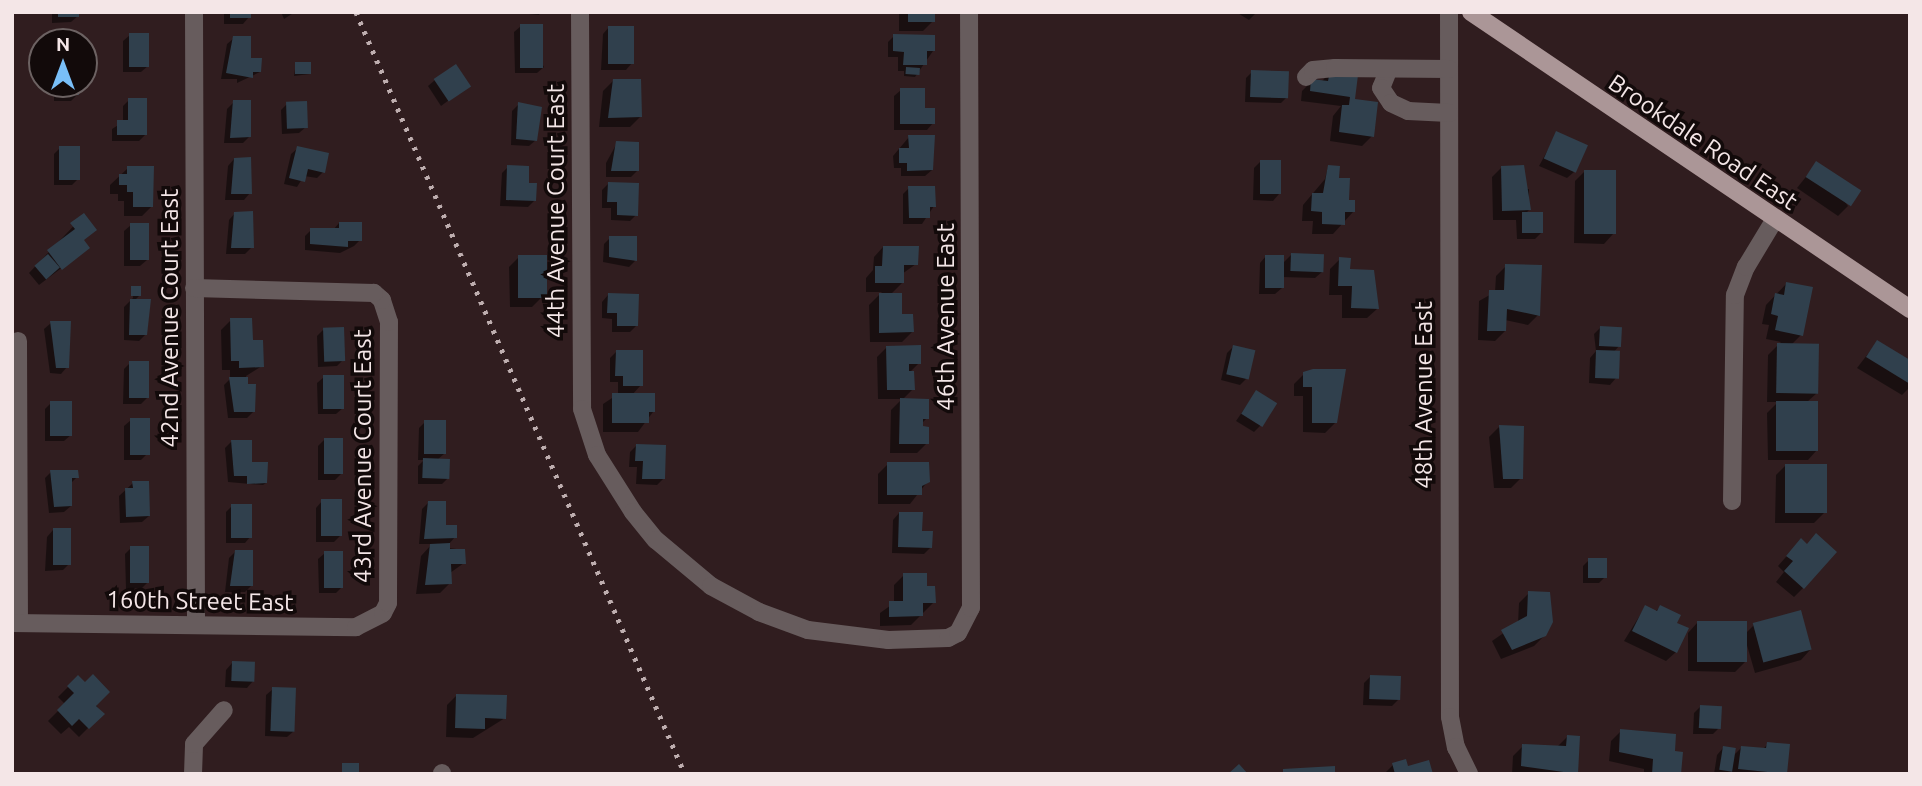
<!DOCTYPE html>
<html>
<head>
<meta charset="utf-8">
<style>
	body { margin:0 }
	#map { position:relative; width:1922px; height:786px; overflow:hidden; background:#301d1f; font-family:Ubuntu,sans-serif }
	div>[style] { position:absolute }
	.shadow>* { inset:0; background:#0007 }
	.building>* { inset:0; background:#30404d; transform-origin:0 0 }
	.minor>* { height:18px; margin:-9px; padding:0 9px; transform-origin:9px; border-radius:9px; background:#675c5d }
	.major>* { height:18px; margin:-9px; padding:0 9px; transform-origin:9px; border-radius:9px; background:#ab9697 }
	.rail>* { height:4.5px; margin-top:-2.25px; transform-origin:0; background:repeating-linear-gradient(90deg,#beaeaf 0 3.5px,transparent 0 10.5px) }
	span { translate:-50% -50%; white-space:nowrap; text-align:center; line-height:1.15; -webkit-text-stroke:7px #120a0a; paint-order:stroke }
	.street-label { font-size:24px; color:#f4e6e7 }
	.frame { position:absolute; inset:0; border:14px solid #f4e6e7; pointer-events:none }
	.north { position:absolute; left:28px; top:28px; width:70px; height:70px; box-sizing:border-box; background:#120a0a; border:2px solid #6c6262; border-radius:50%; rotate:0deg; font-size:19px; font-weight:700; line-height:28px; text-align:center; color:#f4e6e7 }
	.north::after { content:''; display:block; margin:auto; width:24px; height:32px; background:#79bff8; clip-path:polygon(50% 0,100% 100%,50% 72%,0 100%) }
</style>
</head>
<body>
<div id="map">
	<div class="shadow">
		<i style="clip-path:polygon(52px 12px,78px 12px,78px 16px,71px 22px,52px 23px)"></i>
		<i style="clip-path:polygon(224px 12px,249px 12px,249px 17px,243px 24px,224px 24px)"></i>
		<i style="clip-path:polygon(281px 12px,295px 12px,284px 19px)"></i>
		<i style="clip-path:polygon(509px 12px,541px 12px,539px 15px)"></i>
		<i style="clip-path:polygon(609px 12px,628px 12px,626px 14px)"></i>
		<i style="clip-path:polygon(899px 12px,932px 12px,933px 21px,923px 31px,899px 31px)"></i>
		<i style="clip-path:polygon(1236px 12px,1257px 12px,1249px 20px)"></i>
		<i style="clip-path:polygon(521px 26px,544px 67px,537px 73px,515px 73px,514px 32px)"></i>
		<i style="clip-path:polygon(609px 27px,632px 63px,626px 70px,601px 70px,603px 34px)"></i>
		<i style="clip-path:polygon(130px 35px,148px 66px,141px 72px,123px 72px,123px 41px)"></i>
		<i style="clip-path:polygon(894px 36px,933px 51px,915px 77px,904px 76px,904px 71px,898px 71px,898px 57px,888px 57px,888px 42px)"></i>
		<i style="clip-path:polygon(234px 38px,260px 72px,237px 83px,237px 79px,221px 79px,227px 44px)"></i>
		<i style="clip-path:polygon(296px 63px,310px 74px,294px 76px)"></i>
		<i style="clip-path:polygon(1252px 72px,1287px 97px,1281px 103px,1245px 102px,1246px 78px)"></i>
		<i style="clip-path:polygon(1330px 73px,1353px 101px,1372px 136px,1362px 146px,1330px 141px,1333px 116px,1341px 106px,1301px 101px,1302px 91px,1312px 81px,1321px 82px)"></i>
		<i style="clip-path:polygon(435px 80px,468px 86px,441px 106px,428px 86px)"></i>
		<i style="clip-path:polygon(613px 81px,640px 117px,630px 127px,599px 127px,603px 91px)"></i>
		<i style="clip-path:polygon(54px 84px,77px 84px,78px 94px,71px 101px,54px 101px)"></i>
		<i style="clip-path:polygon(901px 90px,933px 123px,927px 130px,894px 130px,894px 96px)"></i>
		<i style="clip-path:polygon(129px 100px,146px 134px,139px 141px,112px 141px,112px 129px,123px 122px,123px 106px)"></i>
		<i style="clip-path:polygon(234px 102px,249px 137px,243px 143px,224px 143px,227px 109px)"></i>
		<i style="clip-path:polygon(287px 104px,306px 127px,299px 133px,282px 134px,281px 110px)"></i>
		<i style="clip-path:polygon(519px 104px,536px 140px,529px 146px,511px 145px,512px 111px)"></i>
		<i style="clip-path:polygon(1557px 133px,1574px 172px,1567px 178px,1539px 166px)"></i>
		<i style="clip-path:polygon(909px 137px,932px 170px,925px 176px,901px 176px,901px 168px,894px 168px,893px 156px)"></i>
		<i style="clip-path:polygon(617px 143px,637px 171px,631px 177px,606px 177px,606px 163px)"></i>
		<i style="clip-path:polygon(60px 148px,78px 179px,72px 185px,54px 185px,54px 154px)"></i>
		<i style="clip-path:polygon(298px 148px,323px 172px,317px 178px,304px 176px,297px 187px,284px 184px,291px 154px)"></i>
		<i style="clip-path:polygon(234px 159px,250px 193px,244px 200px,225px 200px,228px 166px)"></i>
		<i style="clip-path:polygon(1260px 162px,1279px 194px,1273px 201px,1253px 200px,1254px 168px)"></i>
		<i style="clip-path:polygon(1817px 163px,1848px 206px,1838px 216px,1797px 188px)"></i>
		<i style="clip-path:polygon(508px 167px,527px 184px,535px 200px,528px 207px,500px 206px,502px 173px)"></i>
		<i style="clip-path:polygon(1328px 167px,1338px 176px,1353px 212px,1333px 234px,1312px 234px,1313px 221px,1302px 221px,1303px 205px,1325px 179px)"></i>
		<i style="clip-path:polygon(1502px 167px,1523px 189px,1529px 189px,1529px 210px,1524px 215px,1541px 233px,1535px 239px,1517px 239px,1516px 220px,1493px 220px,1492px 177px)"></i>
		<i style="clip-path:polygon(128px 168px,152px 206px,142px 216px,124px 216px,124px 201px,118px 201px,118px 194px,110px 194px,110px 185px)"></i>
		<i style="clip-path:polygon(1585px 171px,1613px 234px,1604px 244px,1574px 243px,1575px 181px)"></i>
		<i style="clip-path:polygon(608px 184px,636px 215px,630px 221px,611px 220px,611px 208px,602px 208px,602px 190px)"></i>
		<i style="clip-path:polygon(909px 188px,934px 206px,922px 224px,903px 224px,903px 194px)"></i>
		<i style="clip-path:polygon(235px 213px,252px 247px,245px 254px,226px 254px,229px 220px)"></i>
		<i style="clip-path:polygon(84px 215px,83px 241px,88px 248px,39px 285px,29px 273px)"></i>
		<i style="clip-path:polygon(339px 223px,360px 240px,354px 246px,340px 253px,305px 250px,305px 236px,311px 230px,333px 230px)"></i>
		<i style="clip-path:polygon(131px 225px,147px 260px,140px 266px,124px 266px,124px 231px)"></i>
		<i style="clip-path:polygon(610px 238px,635px 261px,629px 267px,603px 262px,604px 244px)"></i>
		<i style="clip-path:polygon(883px 247px,916px 264px,902px 274px,902px 283px,890px 295px,912px 332px,902px 342px,870px 342px,869px 305px,882px 292px,866px 292px,866px 278px,873px 270px,874px 257px)"></i>
		<i style="clip-path:polygon(1292px 254px,1322px 272px,1315px 278px,1282px 277px,1282px 288px,1275px 294px,1259px 294px,1260px 263px,1266px 256px,1282px 264px)"></i>
		<i style="clip-path:polygon(519px 257px,542px 297px,532px 307px,510px 307px,509px 267px)"></i>
		<i style="clip-path:polygon(1340px 259px,1377px 309px,1367px 318px,1342px 318px,1342px 295px,1329px 295px,1330px 269px)"></i>
		<i style="clip-path:polygon(1506px 266px,1538px 315px,1528px 325px,1505px 320px,1505px 331px,1495px 341px,1478px 340px,1479px 301px,1495px 292px,1496px 276px)"></i>
		<i style="clip-path:polygon(1787px 283px,1801px 335px,1791px 345px,1817px 393px,1807px 402px,1817px 450px,1808px 460px,1768px 460px,1767px 413px,1778px 402px,1767px 402px,1768px 355px,1781px 342px,1766px 339px,1769px 325px,1762px 324px,1766px 305px)"></i>
		<i style="clip-path:polygon(132px 288px,139px 296px,134px 301px,146px 334px,139px 341px,124px 340px,124px 307px,133px 298px)"></i>
		<i style="clip-path:polygon(608px 295px,636px 326px,630px 332px,612px 332px,612px 319px,602px 318px,602px 302px)"></i>
		<i style="clip-path:polygon(231px 320px,251px 342px,262px 366px,246px 376px,254px 411px,247px 418px,228px 418px,224px 385px,230px 379px,230px 370px,222px 370px,221px 330px)"></i>
		<i style="clip-path:polygon(51px 323px,67px 367px,61px 374px,50px 373px,44px 329px)"></i>
		<i style="clip-path:polygon(1600px 328px,1619px 346px,1613px 353px,1616px 378px,1610px 385px,1589px 383px,1590px 358px,1596px 351px,1594px 334px)"></i>
		<i style="clip-path:polygon(324px 329px,343px 360px,337px 366px,318px 367px,317px 336px)"></i>
		<i style="clip-path:polygon(1877px 342px,1910px 362px,1910px 387px,1902px 395px,1857px 368px)"></i>
		<i style="clip-path:polygon(887px 347px,919px 363px,909px 373px,913px 389px,902px 400px,927px 418px,921px 424px,927px 443px,917px 453px,890px 453px,891px 410px,902px 399px,878px 399px,877px 357px)"></i>
		<i style="clip-path:polygon(1233px 347px,1246px 379px,1240px 385px,1221px 380px,1227px 353px)"></i>
		<i style="clip-path:polygon(616px 352px,641px 385px,632px 395px,653px 412px,638px 432px,603px 432px,603px 404px,618px 394px,618px 382px,610px 382px,610px 358px)"></i>
		<i style="clip-path:polygon(130px 363px,147px 398px,141px 404px,123px 404px,124px 369px)"></i>
		<i style="clip-path:polygon(1304px 374px,1335px 423px,1325px 433px,1303px 432px,1303px 396px,1294px 396px,1294px 384px)"></i>
		<i style="clip-path:polygon(324px 377px,343px 408px,336px 414px,318px 414px,317px 383px)"></i>
		<i style="clip-path:polygon(1256px 392px,1260px 426px,1254px 432px,1236px 421px)"></i>
		<i style="clip-path:polygon(51px 403px,71px 435px,64px 441px,45px 441px,45px 409px)"></i>
		<i style="clip-path:polygon(131px 420px,147px 454px,141px 460px,124px 460px,124px 426px)"></i>
		<i style="clip-path:polygon(425px 422px,444px 454px,437px 460px,448px 478px,442px 484px,418px 484px,418px 466px,424px 460px,418px 460px,419px 428px)"></i>
		<i style="clip-path:polygon(1499px 427px,1521px 478px,1511px 488px,1494px 488px,1489px 437px)"></i>
		<i style="clip-path:polygon(325px 439px,341px 474px,335px 480px,318px 480px,318px 446px)"></i>
		<i style="clip-path:polygon(232px 441px,266px 483px,263px 485px,228px 482px,225px 448px)"></i>
		<i style="clip-path:polygon(636px 446px,664px 478px,657px 485px,636px 484px,637px 467px,629px 467px,630px 452px)"></i>
		<i style="clip-path:polygon(888px 464px,928px 481px,910px 504px,878px 504px,878px 474px)"></i>
		<i style="clip-path:polygon(1786px 465px,1824px 513px,1814px 523px,1775px 523px,1776px 475px)"></i>
		<i style="clip-path:polygon(51px 472px,77px 477px,70px 484px,71px 506px,64px 512px,49px 513px,45px 478px)"></i>
		<i style="clip-path:polygon(133px 483px,149px 516px,142px 522px,120px 523px,119px 496px)"></i>
		<i style="clip-path:polygon(322px 501px,340px 536px,334px 542px,316px 542px,316px 508px)"></i>
		<i style="clip-path:polygon(428px 503px,455px 537px,449px 544px,434px 546px,464px 550px,464px 563px,450px 573px,450px 583px,440px 593px,416px 594px,421px 556px,432px 544px,419px 544px,422px 509px)"></i>
		<i style="clip-path:polygon(232px 506px,251px 536px,245px 543px,226px 543px,226px 512px)"></i>
		<i style="clip-path:polygon(899px 513px,931px 547px,924px 554px,892px 553px,893px 520px)"></i>
		<i style="clip-path:polygon(53px 530px,69px 564px,63px 570px,45px 571px,47px 537px)"></i>
		<i style="clip-path:polygon(1807px 545px,1803px 588px,1794px 597px,1776px 582px,1784px 572px,1778px 566px,1792px 550px)"></i>
		<i style="clip-path:polygon(131px 548px,148px 582px,142px 588px,126px 589px,125px 554px)"></i>
		<i style="clip-path:polygon(235px 552px,251px 586px,245px 592px,225px 592px,229px 558px)"></i>
		<i style="clip-path:polygon(325px 553px,342px 587px,336px 593px,319px 593px,318px 559px)"></i>
		<i style="clip-path:polygon(1589px 560px,1605px 577px,1599px 583px,1583px 583px,1583px 566px)"></i>
		<i style="clip-path:polygon(904px 575px,925px 588px,934px 602px,911px 625px,880px 626px,880px 613px,894px 603px,894px 585px)"></i>
		<i style="clip-path:polygon(1529px 593px,1545px 635px,1534px 646px,1501px 659px,1492px 641px,1518px 623px,1519px 603px)"></i>
		<i style="clip-path:polygon(1645px 607px,1655px 612px,1660px 607px,1675px 623px,1676px 652px,1666px 661px,1624px 641px)"></i>
		<i style="clip-path:polygon(1697px 623px,1745px 634px,1754px 625px,1810px 650px,1801px 660px,1755px 673px,1746px 642px,1745px 662px,1735px 672px,1688px 671px,1688px 633px)"></i>
		<i style="clip-path:polygon(232px 663px,253px 681px,247px 688px,225px 687px,226px 670px)"></i>
		<i style="clip-path:polygon(78px 677px,102px 714px,79px 737px,69px 727px,61px 734px,48px 721px,65px 704px,58px 697px)"></i>
		<i style="clip-path:polygon(1370px 677px,1399px 699px,1392px 706px,1363px 705px,1364px 683px)"></i>
		<i style="clip-path:polygon(273px 689px,294px 731px,287px 737px,265px 736px,266px 695px)"></i>
		<i style="clip-path:polygon(457px 695px,505px 718px,473px 738px,446px 737px,447px 705px)"></i>
		<i style="clip-path:polygon(1700px 707px,1719px 728px,1713px 734px,1693px 734px,1694px 713px)"></i>
		<i style="clip-path:polygon(1621px 731px,1673px 753px,1679px 774px,1644px 774px,1644px 769px,1609px 761px,1611px 741px)"></i>
		<i style="clip-path:polygon(1567px 737px,1577px 774px,1512px 774px,1513px 756px,1523px 746px,1557px 747px)"></i>
		<i style="clip-path:polygon(1768px 744px,1785px 774px,1714px 774px,1717px 755px,1723px 748px,1734px 755px,1741px 748px,1762px 750px)"></i>
		<i style="clip-path:polygon(1393px 765px,1407px 768px,1431px 774px,1384px 774px)"></i>
	</div>
	<div class="building">
		<i style="left:58px;top:12px;width:21px;height:5px"></i>
		<i style="left:230px;top:12px;width:21px;height:6px"></i>
		<i style="left:908px;top:12px;width:27px;height:10px"></i>
		<i style="left:520px;top:24px;width:23px;height:44px"></i>
		<i style="left:608px;top:26px;width:26px;height:38px"></i>
		<i style="left:129px;top:33px;width:20px;height:34px"></i>
		<i style="clip-path:polygon(893px 34px,935px 35px,935px 51px,927px 51px,927px 65px,903px 65px,904px 52px,893px 51px)"></i>
		<i style="clip-path:polygon(233px 36px,251px 36px,251px 58px,262px 58px,261px 72px,253px 72px,253px 78px,226px 73px)"></i>
		<i style="left:295px;top:62px;width:16px;height:12px"></i>
		<i style="left:456px;top:64px;width:27px;height:27px;rotate:56deg"></i>
		<i style="left:906px;top:67px;width:14px;height:7px;rotate:4deg"></i>
		<i style="left:1251px;top:70px;width:38px;height:27px;rotate:2deg"></i>
		<i style="clip-path:polygon(1330px 71px,1358px 75px,1355px 99px,1378px 102px,1374px 137px,1339px 132px,1342px 105px,1349px 105px,1350px 97px,1310px 91px,1311px 79px,1328px 81px)"></i>
		<i style="clip-path:polygon(613px 79px,641px 79px,642px 117px,608px 118px)"></i>
		<i style="left:59px;top:84px;width:20px;height:11px"></i>
		<i style="clip-path:polygon(900px 88px,925px 88px,925px 108px,935px 108px,935px 124px,900px 124px)"></i>
		<i style="clip-path:polygon(128px 98px,147px 98px,147px 135px,117px 135px,117px 120px,128px 120px)"></i>
		<i style="clip-path:polygon(233px 100px,251px 100px,251px 137px,230px 138px)"></i>
		<i style="left:307px;top:101px;width:27px;height:21px;rotate:88deg"></i>
		<i style="clip-path:polygon(518px 102px,542px 107px,537px 141px,516px 139px)"></i>
		<i style="left:1556px;top:131px;width:35px;height:30px;rotate:24deg"></i>
		<i style="clip-path:polygon(908px 135px,935px 135px,933px 170px,907px 171px,907px 163px,899px 163px,899px 148px,909px 148px)"></i>
		<i style="clip-path:polygon(616px 141px,639px 142px,639px 171px,611px 171px)"></i>
		<i style="left:59px;top:146px;width:21px;height:34px"></i>
		<i style="clip-path:polygon(297px 146px,329px 153px,325px 173px,308px 169px,305px 182px,289px 178px)"></i>
		<i style="clip-path:polygon(251px 157px,252px 194px,231px 194px,234px 158px)"></i>
		<i style="left:1260px;top:160px;width:21px;height:34px"></i>
		<i style="left:1816px;top:161px;width:54px;height:19px;rotate:33deg"></i>
		<i style="clip-path:polygon(507px 165px,529px 166px,529px 183px,537px 183px,536px 201px,506px 200px)"></i>
		<i style="clip-path:polygon(1328px 165px,1340px 166px,1339px 178px,1350px 178px,1349px 200px,1355px 200px,1355px 212px,1345px 212px,1345px 225px,1322px 224px,1322px 212px,1311px 211px,1312px 193px,1323px 193px)"></i>
		<i style="clip-path:polygon(1524px 165px,1531px 210px,1502px 211px,1501px 166px)"></i>
		<i style="clip-path:polygon(127px 166px,154px 166px,153px 207px,133px 207px,133px 192px,127px 192px,127px 185px,119px 185px,119px 174px,127px 174px)"></i>
		<i style="left:1584px;top:170px;width:32px;height:64px"></i>
		<i style="clip-path:polygon(608px 182px,639px 183px,638px 216px,617px 215px,617px 202px,607px 202px)"></i>
		<i style="clip-path:polygon(908px 186px,935px 186px,936px 207px,930px 207px,930px 218px,909px 218px)"></i>
		<i style="clip-path:polygon(253px 211px,254px 248px,231px 248px,234px 212px)"></i>
		<i style="left:1543px;top:212px;width:21px;height:21px;rotate:90deg"></i>
		<i style="clip-path:polygon(84px 213px,97px 230px,84px 240px,90px 248px,62px 270px,47px 250px,75px 229px,70px 223px)"></i>
		<i style="clip-path:polygon(339px 222px,362px 222px,362px 241px,348px 241px,348px 247px,310px 244px,310px 228px,339px 228px)"></i>
		<i style="left:130px;top:223px;width:19px;height:37px"></i>
		<i style="clip-path:polygon(609px 236px,637px 236px,637px 261px,609px 257px)"></i>
		<i style="clip-path:polygon(883px 246px,919px 246px,918px 265px,904px 265px,904px 283px,875px 283px,875px 266px,882px 266px)"></i>
		<i style="left:1291px;top:253px;width:33px;height:18px;rotate:2deg"></i>
		<i style="left:48px;top:254px;width:18px;height:18px;rotate:49deg"></i>
		<i style="left:518px;top:255px;width:29px;height:43px"></i>
		<i style="left:1265px;top:255px;width:19px;height:33px"></i>
		<i style="clip-path:polygon(1339px 257px,1351px 258px,1350px 269px,1374px 270px,1379px 309px,1351px 308px,1352px 286px,1338px 286px)"></i>
		<i style="clip-path:polygon(1505px 264px,1542px 265px,1540px 316px,1507px 309px,1506px 331px,1487px 331px,1489px 290px,1504px 290px)"></i>
		<i style="clip-path:polygon(1786px 282px,1813px 287px,1803px 336px,1775px 330px,1778px 316px,1771px 314px,1775px 293px,1784px 295px)"></i>
		<i style="left:131px;top:286px;width:10px;height:10px"></i>
		<i style="clip-path:polygon(608px 293px,639px 294px,638px 326px,617px 326px,617px 313px,607px 313px)"></i>
		<i style="clip-path:polygon(879px 293px,902px 293px,902px 314px,913px 314px,914px 332px,879px 333px)"></i>
		<i style="clip-path:polygon(130px 299px,151px 299px,147px 335px,129px 335px)"></i>
		<i style="clip-path:polygon(230px 318px,252px 318px,253px 340px,263px 340px,264px 367px,239px 368px,239px 361px,231px 361px)"></i>
		<i style="clip-path:polygon(50px 321px,71px 321px,69px 368px,56px 368px)"></i>
		<i style="left:1600px;top:326px;width:22px;height:20px;rotate:3deg"></i>
		<i style="left:344px;top:327px;width:34px;height:21px;rotate:88deg"></i>
		<i style="clip-path:polygon(1877px 340px,1910px 360px,1910px 384px,1866px 357px)"></i>
		<i style="left:1777px;top:343px;width:42px;height:50px;rotate:1deg"></i>
		<i style="clip-path:polygon(921px 345px,921px 364px,909px 364px,909px 371px,914px 371px,915px 390px,887px 390px,886px 346px)"></i>
		<i style="left:1233px;top:345px;width:23px;height:30px;rotate:13deg"></i>
		<i style="clip-path:polygon(616px 350px,643px 350px,643px 386px,623px 386px,623px 376px,615px 376px)"></i>
		<i style="left:1596px;top:350px;width:24px;height:28px;rotate:2deg"></i>
		<i style="left:129px;top:361px;width:20px;height:37px"></i>
		<i style="clip-path:polygon(1313px 369px,1346px 369px,1337px 423px,1312px 423px,1312px 387px,1303px 387px,1303px 372px)"></i>
		<i style="left:323px;top:375px;width:21px;height:34px"></i>
		<i style="clip-path:polygon(229px 377px,248px 377px,248px 384px,256px 384px,255px 412px,234px 412px)"></i>
		<i style="left:1256px;top:390px;width:25px;height:28px;rotate:32deg"></i>
		<i style="clip-path:polygon(612px 393px,655px 393px,655px 412px,649px 412px,649px 423px,612px 423px)"></i>
		<i style="clip-path:polygon(900px 398px,929px 399px,929px 419px,923px 419px,923px 426px,929px 427px,929px 444px,899px 444px)"></i>
		<i style="left:50px;top:401px;width:22px;height:35px"></i>
		<i style="left:1776px;top:401px;width:42px;height:50px"></i>
		<i style="left:130px;top:418px;width:20px;height:37px"></i>
		<i style="left:424px;top:420px;width:22px;height:34px"></i>
		<i style="clip-path:polygon(1499px 425px,1524px 426px,1523px 479px,1503px 479px)"></i>
		<i style="left:324px;top:438px;width:19px;height:36px"></i>
		<i style="clip-path:polygon(231px 440px,252px 440px,252px 462px,268px 462px,267px 483px,247px 484px,247px 476px,234px 476px)"></i>
		<i style="clip-path:polygon(636px 444px,666px 445px,665px 479px,642px 479px,643px 461px,635px 461px)"></i>
		<i style="left:423px;top:458px;width:27px;height:20px;rotate:2deg"></i>
		<i style="clip-path:polygon(887px 462px,929px 462px,930px 482px,922px 486px,922px 495px,887px 495px)"></i>
		<i style="left:1785px;top:464px;width:42px;height:49px"></i>
		<i style="clip-path:polygon(50px 470px,78px 470px,79px 478px,72px 478px,72px 506px,54px 507px)"></i>
		<i style="clip-path:polygon(132px 481px,149px 481px,150px 516px,126px 517px,125px 488px,133px 488px)"></i>
		<i style="left:342px;top:499px;width:37px;height:21px;rotate:90deg"></i>
		<i style="clip-path:polygon(428px 501px,446px 501px,446px 525px,457px 525px,457px 538px,424px 539px)"></i>
		<i style="left:231px;top:504px;width:21px;height:34px"></i>
		<i style="clip-path:polygon(899px 512px,923px 512px,922px 531px,933px 531px,932px 548px,898px 547px)"></i>
		<i style="left:71px;top:528px;width:37px;height:18px;rotate:90deg"></i>
		<i style="clip-path:polygon(1816px 533px,1837px 552px,1804px 589px,1784px 571px,1793px 561px,1786px 556px,1801px 538px,1807px 544px)"></i>
		<i style="clip-path:polygon(450px 543px,450px 549px,465px 549px,466px 564px,451px 564px,452px 584px,425px 585px,430px 544px)"></i>
		<i style="left:130px;top:546px;width:19px;height:37px"></i>
		<i style="clip-path:polygon(235px 550px,253px 550px,253px 586px,230px 586px)"></i>
		<i style="left:324px;top:551px;width:19px;height:37px"></i>
		<i style="left:1588px;top:558px;width:19px;height:20px"></i>
		<i style="clip-path:polygon(903px 573px,927px 573px,927px 586px,935px 586px,936px 603px,923px 603px,923px 616px,889px 617px,889px 601px,903px 601px)"></i>
		<i style="clip-path:polygon(1528px 591px,1550px 592px,1553px 622px,1546px 636px,1512px 650px,1501px 630px,1527px 616px)"></i>
		<i style="clip-path:polygon(1645px 605px,1657px 611px,1660px 605px,1681px 615px,1677px 623px,1689px 628px,1677px 653px,1632px 631px)"></i>
		<i style="left:1801px;top:610px;width:41px;height:50px;rotate:75deg"></i>
		<i style="left:1697px;top:621px;width:50px;height:41px"></i>
		<i style="left:232px;top:661px;width:23px;height:20px;rotate:2deg"></i>
		<i style="clip-path:polygon(93px 674px,110px 692px,96px 706px,105px 714px,89px 729px,79px 719px,72px 726px,57px 710px,74px 693px,67px 686px,78px 675px,85px 682px)"></i>
		<i style="left:1370px;top:675px;width:31px;height:24px;rotate:2deg"></i>
		<i style="left:272px;top:687px;width:24px;height:44px;rotate:2deg"></i>
		<i style="clip-path:polygon(456px 694px,507px 695px,506px 719px,485px 718px,485px 729px,455px 728px)"></i>
		<i style="left:1700px;top:705px;width:22px;height:23px;rotate:3deg"></i>
		<i style="clip-path:polygon(1620px 729px,1676px 734px,1675px 751px,1683px 752px,1681px 774px,1652px 774px,1653px 759px,1619px 752px)"></i>
		<i style="clip-path:polygon(1567px 735px,1580px 736px,1578px 774px,1521px 766px,1522px 744px,1566px 746px)"></i>
		<i style="clip-path:polygon(1767px 742px,1790px 744px,1787px 774px,1738px 769px,1741px 746px,1766px 748px)"></i>
		<i style="left:1723px;top:746px;width:13px;height:24px;rotate:9deg"></i>
		<i style="clip-path:polygon(1406px 759px,1408px 766px,1429px 760px,1433px 774px,1395px 774px,1392px 763px)"></i>
		<i style="left:342px;top:763px;width:17px;height:11px"></i>
		<i style="clip-path:polygon(1239px 764px,1248px 774px,1228px 774px)"></i>
		<i style="clip-path:polygon(1335px 766px,1335px 774px,1283px 774px,1283px 769px)"></i>
	</div>
	<div class="minor">
		<i style="left:194px;top:12px;width:613px;rotate:89.81deg"></i>
		<i style="left:580px;top:12px;width:397px;rotate:89.7deg"></i>
		<i style="left:582px;top:409px;width:48px;rotate:71.9deg"></i>
		<i style="left:597px;top:455px;width:67px;rotate:57.7deg"></i>
		<i style="left:633px;top:512px;width:36px;rotate:51deg"></i>
		<i style="left:656px;top:540px;width:72px;rotate:39.9deg"></i>
		<i style="left:711px;top:586px;width:55px;rotate:28.4deg"></i>
		<i style="left:759px;top:612px;width:52px;rotate:20.2deg"></i>
		<i style="left:808px;top:630px;width:81px;rotate:7.1deg"></i>
		<i style="left:888px;top:640px;width:60px;rotate:-1.9deg"></i>
		<i style="left:948px;top:638px;width:11px;rotate:-27deg"></i>
		<i style="left:958px;top:633px;width:28px;rotate:-63deg"></i>
		<i style="left:971px;top:608px;width:596px;rotate:-90.19deg"></i>
		<i style="left:1449px;top:12px;width:705px;rotate:89.92deg"></i>
		<i style="left:1450px;top:717px;width:31px;rotate:79deg"></i>
		<i style="left:1456px;top:747px;width:30px;rotate:64deg"></i>
		<i style="left:1388px;top:71px;width:18px;rotate:112deg"></i>
		<i style="left:1381px;top:88px;width:18px;rotate:56deg"></i>
		<i style="left:1391px;top:103px;width:19px;rotate:25deg"></i>
		<i style="left:1408px;top:111px;width:41px;rotate:2.8deg"></i>
		<i style="left:1306px;top:77px;width:10px;rotate:-45deg"></i>
		<i style="left:1313px;top:70px;width:22px;rotate:-5deg"></i>
		<i style="left:1335px;top:68px;width:114px;rotate:0.5deg"></i>
		<i style="left:18px;top:341px;width:282px;rotate:89.8deg"></i>
		<i style="left:1732px;top:501px;width:206px;rotate:-89.2deg"></i>
		<i style="left:1735px;top:295px;width:30px;rotate:-69deg"></i>
		<i style="left:1746px;top:267px;width:56px;rotate:-58.9deg"></i>
		<i style="left:12px;top:623px;width:344px;rotate:0.7deg"></i>
		<i style="left:356px;top:627px;width:30px;rotate:-27deg"></i>
		<i style="left:383px;top:613px;width:11px;rotate:-63deg"></i>
		<i style="left:388px;top:603px;width:281px;rotate:-89.8deg"></i>
		<i style="left:389px;top:322px;width:23px;rotate:-108deg"></i>
		<i style="left:382px;top:300px;width:11px;rotate:-139deg"></i>
		<i style="left:374px;top:293px;width:180px;rotate:-178.4deg"></i>
		<i style="left:442px;top:773px;width:1px;rotate:90deg"></i>
		<i style="left:193px;top:774px;width:30px;rotate:-88deg"></i>
		<i style="left:194px;top:744px;width:45px;rotate:-48.6deg"></i>
	</div>
	<div class="major">
		<i style="left:1471px;top:12px;width:530px;rotate:34.08deg"></i>
	</div>
	<div class="rail">
		<i style="left:356px;top:12px;width:830px;rotate:66.65deg"></i>
	</div>
	<div class="street-label">
		<span style="left:1703px;top:142px;rotate:34deg">Brookdale Road East</span>
		<span style="left:556px;top:211px;rotate:-90deg">44th Avenue Court East</span>
		<span style="left:946px;top:317px;rotate:-90deg">46th Avenue East</span>
		<span style="left:170px;top:318px;rotate:-90deg">42nd Avenue Court East</span>
		<span style="left:1424px;top:395px;rotate:-90deg">48th Avenue East</span>
		<span style="left:363px;top:456px;rotate:-90deg">43rd Avenue Court East</span>
		<span style="left:200px;top:601px;rotate:1deg">160th Street East</span>
	</div>
	<div class="frame"></div>
	<div class="north">N</div>
</div>
</body>
</html>
